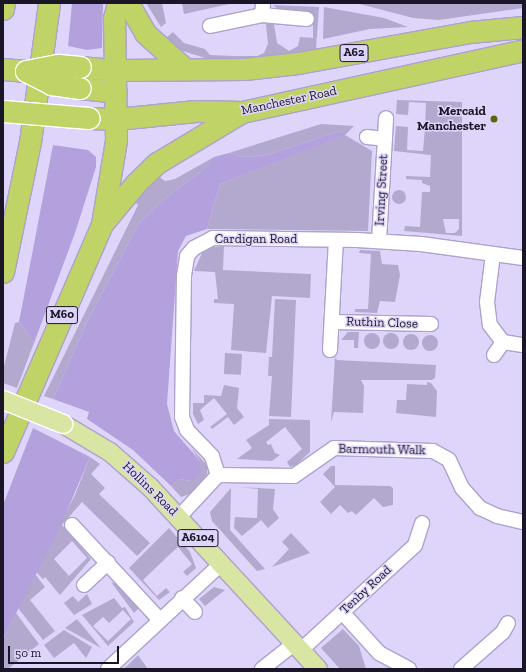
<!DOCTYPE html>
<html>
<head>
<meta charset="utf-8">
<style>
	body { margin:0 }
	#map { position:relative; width:526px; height:672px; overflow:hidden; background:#dfd5fa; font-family:"Zilla Slab",serif }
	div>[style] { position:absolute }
	.green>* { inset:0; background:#b3a9cf; transform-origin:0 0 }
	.round { border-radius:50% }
	.forest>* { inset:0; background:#b3a1dd }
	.roads { filter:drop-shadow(1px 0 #aea1ce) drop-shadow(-1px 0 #aea1ce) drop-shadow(0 1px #aea1ce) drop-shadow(0 -1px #aea1ce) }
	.minor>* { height:14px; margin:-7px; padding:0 7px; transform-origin:7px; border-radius:7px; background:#fff }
	.major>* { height:18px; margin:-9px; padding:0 9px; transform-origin:9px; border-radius:9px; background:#d9e5a3 }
	.highway>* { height:21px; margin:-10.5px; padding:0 10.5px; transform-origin:10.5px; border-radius:10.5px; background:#c0d366 }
	.bridges { filter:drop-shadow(1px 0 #fff) drop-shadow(-1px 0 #fff) drop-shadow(0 1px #fff) drop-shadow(0 -1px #fff) }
	.major-bridge>* { height:18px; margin:-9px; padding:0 9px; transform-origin:9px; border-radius:9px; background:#d9e5a3 }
	.highway-bridge>* { height:21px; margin:-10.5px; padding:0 10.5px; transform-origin:10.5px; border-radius:10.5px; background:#c0d366 }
	.dots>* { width:11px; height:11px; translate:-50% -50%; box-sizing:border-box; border:2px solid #dfd5fa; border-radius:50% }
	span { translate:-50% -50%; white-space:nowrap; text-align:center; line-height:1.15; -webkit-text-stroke:3px #dfd5fa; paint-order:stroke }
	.shield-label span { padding:1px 3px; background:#dfd5fa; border:1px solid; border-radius:3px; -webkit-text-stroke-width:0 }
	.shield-label { font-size:12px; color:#1b1627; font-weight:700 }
	.street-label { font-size:13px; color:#1b1627 }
	.poi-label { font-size:13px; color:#1b1627; font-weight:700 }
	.right { translate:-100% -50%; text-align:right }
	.frame { position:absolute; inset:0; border:4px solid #1b1627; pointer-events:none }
	.scale { position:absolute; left:8px; top:646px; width:111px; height:18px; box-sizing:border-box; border:2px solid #1b1627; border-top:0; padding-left:5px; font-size:12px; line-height:14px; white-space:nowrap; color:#1b1627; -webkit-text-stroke:3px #dfd5fa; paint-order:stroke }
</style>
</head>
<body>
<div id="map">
	<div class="green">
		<i style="clip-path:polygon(146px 3px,162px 3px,166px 23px,161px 27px)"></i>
		<i style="clip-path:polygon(182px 3px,234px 3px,184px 14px)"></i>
		<i style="clip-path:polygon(356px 3px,523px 3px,523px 8px,439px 20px,413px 18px)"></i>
		<i style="clip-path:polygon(273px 5px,319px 7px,316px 49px,264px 60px,208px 59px,183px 51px,165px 39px,173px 32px,184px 43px,205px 49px,210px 55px,234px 56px,257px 56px,264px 53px,268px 44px,266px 24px,274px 24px,277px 43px,289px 51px,298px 46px,300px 37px,313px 38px,313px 13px,279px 10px)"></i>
		<i style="clip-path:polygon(324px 7px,384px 18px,408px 27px,370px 29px,323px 39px)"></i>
		<i style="clip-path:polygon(evenodd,397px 100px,462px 102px,462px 236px,404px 231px,405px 226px,420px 227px,422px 192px,430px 192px,430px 186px,422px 183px,422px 180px,406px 179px,406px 176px,430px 177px,431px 155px,394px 151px,396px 126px,408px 127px,407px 150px,423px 151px,425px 128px,426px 103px,409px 102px,408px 115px,396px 114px,397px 100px,443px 219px,459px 219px,459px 229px,455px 233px,446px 233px,443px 219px)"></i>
		<i style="clip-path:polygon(321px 124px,354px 126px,345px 135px,372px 151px,368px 231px,207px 229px,220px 184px,344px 135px,340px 131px,267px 155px,243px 157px,229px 153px)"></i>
		<i style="clip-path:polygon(214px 157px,203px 170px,167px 197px,139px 223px,88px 320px,53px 399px,44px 396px,138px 205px,135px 202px,137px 197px,158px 176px,165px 181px,175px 179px)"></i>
		<i class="round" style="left:392px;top:190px;width:14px;height:14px"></i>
		<i style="clip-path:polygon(224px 246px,223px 270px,311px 274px,310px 298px,272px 296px,266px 353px,231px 350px,234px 304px,214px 303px,214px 299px,218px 299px,215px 272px,194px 271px,202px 253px,213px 247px)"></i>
		<i style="clip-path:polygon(360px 250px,380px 251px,382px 264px,398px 265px,400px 275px,395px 302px,380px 301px,377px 313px,355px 312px,355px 309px,368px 309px,371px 254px,359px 253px)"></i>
		<i style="clip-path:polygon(275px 299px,296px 300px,291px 417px,269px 416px,272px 376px,268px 376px,269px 357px,272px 357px)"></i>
		<i style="clip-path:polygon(19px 322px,34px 343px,17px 388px,3px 383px,3px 370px,15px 323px)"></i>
		<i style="clip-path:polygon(348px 332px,359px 332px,358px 348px,354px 348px,354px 340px,341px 340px)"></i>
		<i class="round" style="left:383px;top:333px;width:16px;height:16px"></i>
		<i class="round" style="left:364px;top:333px;width:16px;height:16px"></i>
		<i class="round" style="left:403px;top:334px;width:16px;height:16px"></i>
		<i class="round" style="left:422px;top:335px;width:16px;height:16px"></i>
		<i style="left:225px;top:353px;width:17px;height:21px;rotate:3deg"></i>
		<i style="clip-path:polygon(335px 357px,337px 360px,436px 365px,435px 378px,432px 380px,361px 380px,364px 386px,363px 413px,334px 412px,331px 422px)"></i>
		<i style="clip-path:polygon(427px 382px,431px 383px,437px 391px,436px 417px,396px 413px,397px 400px,406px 400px,407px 384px,427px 385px)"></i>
		<i style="clip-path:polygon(224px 385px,239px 388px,237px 408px,244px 417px,234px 425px,228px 417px,212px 429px,210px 427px,227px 414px,214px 398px,200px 410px,204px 420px,198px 424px,193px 414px,193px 403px,204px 403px,204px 395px,221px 396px)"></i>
		<i style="clip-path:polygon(269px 419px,310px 420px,310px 452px,296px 465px,290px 467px,287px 462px,302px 449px,285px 427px,266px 442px,268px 445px,271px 444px,275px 453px,280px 455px,272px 461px,237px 459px,252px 448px,246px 440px,269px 425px)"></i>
		<i style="clip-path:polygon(190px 447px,208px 466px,207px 474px,196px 492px,181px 497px,171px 486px,179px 479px,191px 481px,200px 461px)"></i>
		<i style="clip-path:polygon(evenodd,90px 457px,100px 464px,91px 474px,105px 488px,99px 494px,150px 543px,137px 556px,82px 502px,62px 525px,91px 559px,60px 595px,45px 577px,43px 579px,36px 572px,75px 495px,90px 457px,72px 541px,87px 558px,69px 576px,54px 559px,72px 541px)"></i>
		<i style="clip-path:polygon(331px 466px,335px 466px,335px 485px,390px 486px,393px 488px,393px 505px,383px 507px,374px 498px,356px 515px,352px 511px,348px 513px,340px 505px,331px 514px,320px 502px,335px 487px,323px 474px)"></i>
		<i style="clip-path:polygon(239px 487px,275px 489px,273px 509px,279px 518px,268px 528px,261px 520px,242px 536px,234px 528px,235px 517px,257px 518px,258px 489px)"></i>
		<i style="clip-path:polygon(231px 488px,230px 530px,265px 569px,257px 571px,212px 521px,210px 512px)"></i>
		<i style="clip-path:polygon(169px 528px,190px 552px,196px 568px,187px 576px,183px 572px,192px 564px,178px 547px,168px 556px,143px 580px,157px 596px,166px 588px,170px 592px,159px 600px,129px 568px)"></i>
		<i style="clip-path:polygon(291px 533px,310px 553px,272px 567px,289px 549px,282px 542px)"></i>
		<i style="clip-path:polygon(35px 574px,45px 587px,30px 600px,55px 631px,43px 640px,18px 608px)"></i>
		<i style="clip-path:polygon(111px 582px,121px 586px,136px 602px,139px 608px,134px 613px)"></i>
		<i style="clip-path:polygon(214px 587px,225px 590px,205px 606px,199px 599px)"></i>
		<i style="clip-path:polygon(87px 594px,92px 604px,74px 615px,64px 603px,73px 596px,78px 602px)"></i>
		<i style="clip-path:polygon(evenodd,114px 598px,122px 608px,125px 607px,134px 622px,108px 646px,82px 615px,114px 598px,123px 610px,131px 619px,108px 641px,93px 626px,103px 617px,109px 623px,123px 610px)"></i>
		<i style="clip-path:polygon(16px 613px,39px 644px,8px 669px,3px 669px,3px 639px)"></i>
		<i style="clip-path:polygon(77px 619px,101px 648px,65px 628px)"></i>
		<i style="clip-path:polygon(343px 629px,359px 646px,366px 669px,340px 669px,321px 648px)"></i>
		<i style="clip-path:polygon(64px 630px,92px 647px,86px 658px,74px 643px,54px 658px,44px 645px)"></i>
		<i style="clip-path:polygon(138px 655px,148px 669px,123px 669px,127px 666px)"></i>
	</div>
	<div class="forest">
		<i style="clip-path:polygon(72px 3px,103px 3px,102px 48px,87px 50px,68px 46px)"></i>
		<i style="clip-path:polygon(340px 131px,345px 135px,220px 184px,207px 229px,186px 236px,178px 251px,167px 404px,174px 431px,200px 461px,201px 474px,191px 481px,179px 479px,171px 486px,133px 450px,87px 419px,89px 412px,53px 399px,88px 320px,139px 223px,167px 197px,203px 170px,214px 157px,229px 153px,243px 157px,267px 155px)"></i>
		<i style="clip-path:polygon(53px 145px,88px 150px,96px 157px,96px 167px,75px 233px,34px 343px,19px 322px)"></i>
		<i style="clip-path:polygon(33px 428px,90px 457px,61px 525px,3px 639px,3px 505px)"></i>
	</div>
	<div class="roads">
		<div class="minor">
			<i style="left:262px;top:15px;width:12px;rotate:-85deg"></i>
			<i style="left:210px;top:26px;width:53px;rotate:-11.9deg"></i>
			<i style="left:262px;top:15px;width:45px;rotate:5.1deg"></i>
			<i style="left:367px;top:137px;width:18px;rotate:6deg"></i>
			<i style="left:379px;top:241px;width:123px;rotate:-86.7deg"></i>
			<i style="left:493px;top:254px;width:48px;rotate:97.1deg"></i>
			<i style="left:487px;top:302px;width:23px;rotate:83deg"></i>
			<i style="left:490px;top:325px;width:21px;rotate:53deg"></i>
			<i style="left:503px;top:342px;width:20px;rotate:9deg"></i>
			<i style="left:333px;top:322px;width:98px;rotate:1.2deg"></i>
			<i style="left:330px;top:350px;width:110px;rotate:-86.9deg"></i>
			<i style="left:494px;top:355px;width:16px;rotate:-55deg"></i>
			<i style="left:218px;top:475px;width:76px;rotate:0.8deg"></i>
			<i style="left:294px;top:476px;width:49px;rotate:-35deg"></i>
			<i style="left:334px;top:448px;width:99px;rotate:1.7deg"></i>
			<i style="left:433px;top:451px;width:18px;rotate:29deg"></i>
			<i style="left:449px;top:460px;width:31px;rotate:65deg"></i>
			<i style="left:462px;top:488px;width:27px;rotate:48deg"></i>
			<i style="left:480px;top:508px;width:19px;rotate:25deg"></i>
			<i style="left:497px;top:516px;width:27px;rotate:13deg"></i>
			<i style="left:179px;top:517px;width:57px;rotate:-47.1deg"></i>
			<i style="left:218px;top:475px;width:20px;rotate:-108deg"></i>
			<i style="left:212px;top:456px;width:36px;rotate:-134deg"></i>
			<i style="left:187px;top:430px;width:14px;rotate:-111deg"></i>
			<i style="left:182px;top:417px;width:141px;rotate:-89.2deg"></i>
			<i style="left:184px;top:276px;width:20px;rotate:-81deg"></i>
			<i style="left:187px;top:256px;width:11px;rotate:-49deg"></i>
			<i style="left:194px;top:248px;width:21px;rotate:-28deg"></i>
			<i style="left:213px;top:238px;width:144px;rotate:0.8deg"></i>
			<i style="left:357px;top:240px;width:64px;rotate:3.6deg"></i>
			<i style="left:421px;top:244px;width:103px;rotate:7.8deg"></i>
			<i style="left:72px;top:525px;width:128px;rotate:47.2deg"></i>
			<i style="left:84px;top:585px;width:33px;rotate:-43deg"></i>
			<i style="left:182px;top:598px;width:19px;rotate:47deg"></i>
			<i style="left:342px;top:612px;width:55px;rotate:47.9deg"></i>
			<i style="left:379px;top:653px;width:34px;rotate:28deg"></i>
			<i style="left:301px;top:650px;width:155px;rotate:-42.6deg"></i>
			<i style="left:415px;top:545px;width:23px;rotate:-72deg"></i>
			<i style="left:108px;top:669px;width:154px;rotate:-42.9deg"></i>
			<i style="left:262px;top:669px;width:42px;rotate:-38.2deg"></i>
			<i style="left:461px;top:669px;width:56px;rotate:-41.4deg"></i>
			<i style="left:503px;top:632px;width:10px;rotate:-61deg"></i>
		</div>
		<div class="major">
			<i style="left:63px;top:424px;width:55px;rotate:30.8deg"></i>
			<i style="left:110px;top:452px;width:53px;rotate:41.2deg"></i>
			<i style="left:150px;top:487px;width:248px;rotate:47.3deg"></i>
		</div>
		<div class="highway">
			<i style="left:128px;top:3px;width:34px;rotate:60deg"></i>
			<i style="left:145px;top:33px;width:54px;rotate:42deg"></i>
			<i style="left:3px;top:9px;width:6px;rotate:-81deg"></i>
			<i style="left:80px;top:67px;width:36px;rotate:5deg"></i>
			<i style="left:116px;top:70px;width:129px;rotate:-0.4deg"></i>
			<i style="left:245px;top:69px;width:53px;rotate:-6.5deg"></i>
			<i style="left:298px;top:63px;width:175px;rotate:-10.2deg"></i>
			<i style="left:470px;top:32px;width:53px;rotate:-5.4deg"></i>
			<i style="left:3px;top:69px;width:23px;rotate:5deg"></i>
			<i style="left:80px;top:88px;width:36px;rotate:6deg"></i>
			<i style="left:89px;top:118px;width:28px;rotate:2deg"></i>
			<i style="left:117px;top:119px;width:79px;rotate:-5.8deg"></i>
			<i style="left:196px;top:111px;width:46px;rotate:1.2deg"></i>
			<i style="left:242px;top:112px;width:288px;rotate:-12.4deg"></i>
			<i style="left:102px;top:224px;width:53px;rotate:-50.3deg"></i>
			<i style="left:136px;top:183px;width:29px;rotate:-44deg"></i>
			<i style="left:157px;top:163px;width:99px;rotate:-31deg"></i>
			<i style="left:3px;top:272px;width:133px;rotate:-78.3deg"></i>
			<i style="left:30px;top:142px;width:140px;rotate:-82.2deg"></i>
			<i style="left:3px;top:452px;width:249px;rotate:-66.5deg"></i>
			<i style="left:102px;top:224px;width:85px;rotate:-80.5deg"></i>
			<i style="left:116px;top:140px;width:122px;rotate:-90.9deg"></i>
			<i style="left:114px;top:18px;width:16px;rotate:-75deg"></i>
		</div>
	</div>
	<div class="bridges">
		<div class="major-bridge">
			<i style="left:3px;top:400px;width:65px;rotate:21.8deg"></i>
		</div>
		<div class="highway-bridge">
			<i style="left:26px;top:71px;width:28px;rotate:27deg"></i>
			<i style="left:51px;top:84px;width:29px;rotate:8deg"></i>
			<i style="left:26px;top:71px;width:33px;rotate:-11deg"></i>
			<i style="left:58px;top:65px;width:22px;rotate:5deg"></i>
			<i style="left:3px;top:111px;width:86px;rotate:4.7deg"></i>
		</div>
	</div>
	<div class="dots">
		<i style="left:494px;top:119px;background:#5b670c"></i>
	</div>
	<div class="shield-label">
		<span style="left:354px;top:53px">A62</span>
		<span style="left:62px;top:315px">M60</span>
		<span style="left:198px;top:538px">A6104</span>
	</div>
	<div class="street-label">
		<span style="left:289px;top:101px;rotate:-12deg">Manchester Road</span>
		<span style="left:382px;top:190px;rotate:-87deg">Irving Street</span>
		<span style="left:256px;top:239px">Cardigan Road</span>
		<span style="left:382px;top:323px;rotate:2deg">Ruthin Close</span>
		<span style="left:382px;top:450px;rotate:1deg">Barmouth Walk</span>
		<span style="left:150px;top:489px;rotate:44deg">Hollins Road</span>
		<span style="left:366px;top:590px;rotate:-43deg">Tenby Road</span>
	</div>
	<div class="poi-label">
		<span class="right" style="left:486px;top:119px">Mercaid<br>Manchester</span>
	</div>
	<div class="frame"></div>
	<div class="scale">50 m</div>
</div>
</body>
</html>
